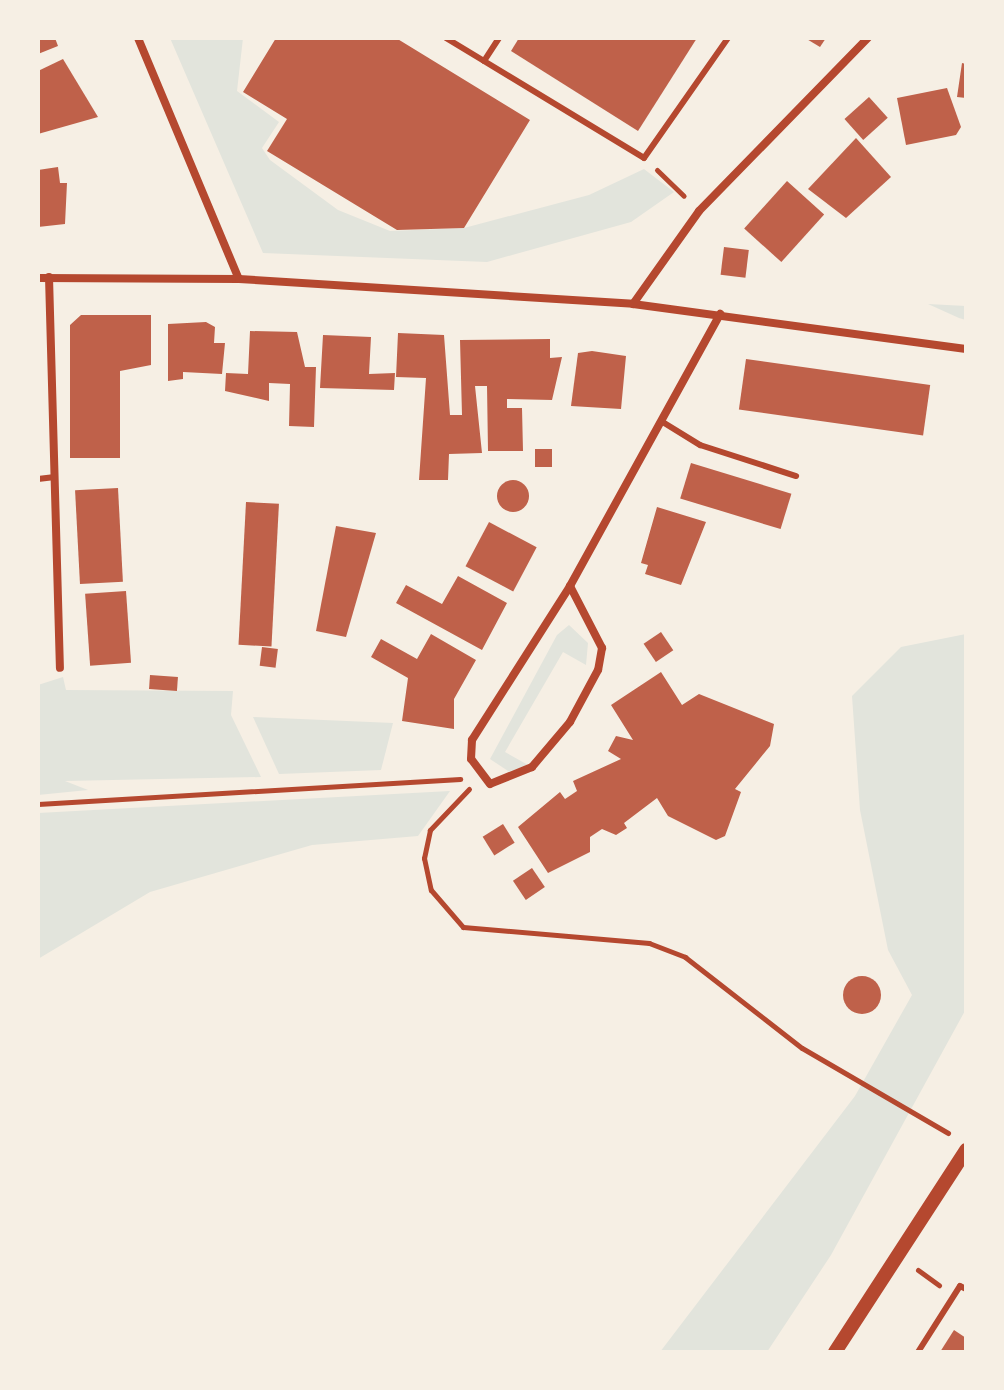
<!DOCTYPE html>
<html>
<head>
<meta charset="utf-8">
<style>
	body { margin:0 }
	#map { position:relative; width:1004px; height:1390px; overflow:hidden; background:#f6efe4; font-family:Cabin,sans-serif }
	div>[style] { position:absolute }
	.green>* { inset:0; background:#e2e4dc }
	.building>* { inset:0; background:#bf614a; transform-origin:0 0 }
	.round { border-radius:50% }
	.path>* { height:5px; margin:-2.5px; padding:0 2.5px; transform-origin:2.5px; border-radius:2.5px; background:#b5482f }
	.service>* { height:6px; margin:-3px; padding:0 3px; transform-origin:3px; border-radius:3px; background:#b5482f }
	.minor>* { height:8px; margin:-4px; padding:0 4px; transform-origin:4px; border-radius:4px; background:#b5482f }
	.tertiary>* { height:14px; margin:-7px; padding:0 7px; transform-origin:7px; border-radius:7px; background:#b5482f }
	span { translate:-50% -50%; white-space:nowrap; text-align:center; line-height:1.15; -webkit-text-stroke:8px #f6efe4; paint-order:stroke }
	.frame { position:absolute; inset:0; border:40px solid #f6efe4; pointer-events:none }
</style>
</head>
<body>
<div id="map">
	<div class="green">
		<i style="clip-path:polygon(170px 38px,243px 38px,237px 91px,279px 122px,262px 148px,270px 160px,338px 210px,390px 231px,464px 228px,589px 195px,644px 169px,674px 192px,631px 222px,487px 262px,263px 253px)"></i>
		<i style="clip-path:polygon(928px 304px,966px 306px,966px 320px,959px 318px)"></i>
		<i style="clip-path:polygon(569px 625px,588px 643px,586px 665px,563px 652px,505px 752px,528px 765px,511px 773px,490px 759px,557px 635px)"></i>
		<i style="clip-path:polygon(966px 634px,966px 1009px,831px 1255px,767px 1352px,660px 1352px,855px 1096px,912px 995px,888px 950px,860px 810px,852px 696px,901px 647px)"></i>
		<i style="clip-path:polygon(63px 677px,66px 690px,233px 691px,231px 715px,261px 777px,65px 781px,88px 790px,38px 795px,38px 685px)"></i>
		<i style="clip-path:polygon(253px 717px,393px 723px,381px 770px,279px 774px)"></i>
		<i style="clip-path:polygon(450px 791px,418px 836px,312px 845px,150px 892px,38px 959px,38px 813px)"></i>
	</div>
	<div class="building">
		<i style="clip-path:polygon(38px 38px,55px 38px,58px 46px,38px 54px)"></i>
		<i style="clip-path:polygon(276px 38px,396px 38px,530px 120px,464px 228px,397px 230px,267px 151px,287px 119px,243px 92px)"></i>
		<i style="clip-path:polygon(519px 38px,697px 38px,638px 131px,511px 51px)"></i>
		<i style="clip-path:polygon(805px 38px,826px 38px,820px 47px)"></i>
		<i style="clip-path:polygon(63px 59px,98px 117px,38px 134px,38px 71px)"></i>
		<i style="clip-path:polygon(962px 63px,966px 64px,966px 98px,957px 97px)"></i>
		<i style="clip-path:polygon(947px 88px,961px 127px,956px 135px,906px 145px,897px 98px)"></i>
		<i style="left:869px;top:97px;width:28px;height:33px;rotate:48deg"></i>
		<i style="clip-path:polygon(856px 138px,891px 177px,846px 218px,808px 189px)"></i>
		<i style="clip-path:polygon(58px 167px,60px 183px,67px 183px,65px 224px,38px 227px,38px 170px)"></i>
		<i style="left:787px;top:181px;width:50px;height:64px;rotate:42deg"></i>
		<i style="left:724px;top:247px;width:25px;height:28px;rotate:7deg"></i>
		<i style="clip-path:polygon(81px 315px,151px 315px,151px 365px,120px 371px,120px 458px,70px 458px,70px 325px)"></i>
		<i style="clip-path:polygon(206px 322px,215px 327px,214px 343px,225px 343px,222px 374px,183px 372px,183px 379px,168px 381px,168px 324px)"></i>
		<i style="clip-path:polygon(250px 331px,297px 332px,305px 367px,316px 367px,314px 427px,289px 426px,290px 384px,269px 383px,269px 401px,225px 391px,226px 373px,248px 374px)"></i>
		<i style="clip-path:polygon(398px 333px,444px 335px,450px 415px,462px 415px,460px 340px,550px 339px,550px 358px,562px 357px,552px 400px,507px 399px,507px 408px,522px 408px,523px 451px,488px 451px,487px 386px,475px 386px,482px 453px,449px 454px,448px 480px,419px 480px,426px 378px,396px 377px)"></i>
		<i style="clip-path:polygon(323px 335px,371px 337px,369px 374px,395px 373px,394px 390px,320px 388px)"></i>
		<i style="clip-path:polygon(592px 351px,626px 356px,621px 409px,571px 406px,578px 353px)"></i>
		<i style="left:746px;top:359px;width:186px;height:51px;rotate:8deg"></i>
		<i style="left:535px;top:449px;width:17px;height:18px"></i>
		<i style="left:691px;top:463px;width:105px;height:37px;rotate:17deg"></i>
		<i class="round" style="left:497px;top:480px;width:32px;height:32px"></i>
		<i style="left:118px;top:488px;width:94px;height:43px;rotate:87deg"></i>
		<i style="left:246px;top:502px;width:33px;height:143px;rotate:3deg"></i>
		<i style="clip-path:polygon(657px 507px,706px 522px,681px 585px,645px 574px,648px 565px,641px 563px)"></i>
		<i style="left:489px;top:522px;width:54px;height:50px;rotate:28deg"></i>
		<i style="clip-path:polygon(336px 526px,376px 533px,346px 637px,316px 631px)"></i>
		<i style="clip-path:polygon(458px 576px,507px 603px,482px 650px,396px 603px,406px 585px,442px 604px)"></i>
		<i style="left:126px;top:591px;width:72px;height:41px;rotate:86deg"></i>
		<i style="left:661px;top:632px;width:22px;height:21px;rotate:56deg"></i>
		<i style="clip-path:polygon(431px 634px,476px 660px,454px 699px,454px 729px,402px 721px,408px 678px,371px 657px,381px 639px,417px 659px)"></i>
		<i style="left:262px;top:647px;width:16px;height:19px;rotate:7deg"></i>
		<i style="clip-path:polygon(661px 672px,682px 705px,699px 694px,774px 724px,770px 746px,735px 789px,741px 792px,725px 836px,716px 840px,668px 816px,657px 798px,624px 823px,627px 828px,616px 835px,602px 829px,590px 837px,590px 852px,548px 873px,518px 827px,560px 792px,565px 799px,577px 791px,573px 781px,621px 759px,608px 751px,616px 736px,633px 740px,611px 705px)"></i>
		<i style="left:150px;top:675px;width:28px;height:14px;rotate:4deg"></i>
		<i style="left:503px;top:824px;width:22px;height:24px;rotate:58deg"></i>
		<i style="left:532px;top:868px;width:23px;height:23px;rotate:56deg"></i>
		<i class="round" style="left:843px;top:976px;width:38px;height:38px"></i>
		<i style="clip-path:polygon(954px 1330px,966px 1338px,966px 1352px,940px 1352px)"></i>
	</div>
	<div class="path">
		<i style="left:657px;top:170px;width:37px;rotate:44deg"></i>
		<i style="left:469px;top:789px;width:57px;rotate:133.6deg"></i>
		<i style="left:430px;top:830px;width:29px;rotate:102deg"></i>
		<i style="left:424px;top:858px;width:33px;rotate:78deg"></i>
		<i style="left:431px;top:890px;width:49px;rotate:49.1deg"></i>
		<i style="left:463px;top:927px;width:187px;rotate:4.9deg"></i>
		<i style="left:649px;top:943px;width:39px;rotate:21deg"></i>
		<i style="left:685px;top:957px;width:148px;rotate:37.9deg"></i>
		<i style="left:802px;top:1048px;width:169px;rotate:30.2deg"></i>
		<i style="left:38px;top:804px;width:423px;rotate:-3.4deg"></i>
		<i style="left:918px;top:1270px;width:26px;rotate:36deg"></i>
	</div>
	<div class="service">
		<i style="left:446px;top:38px;width:44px;rotate:31.2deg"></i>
		<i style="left:499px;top:38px;width:27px;rotate:123deg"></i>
		<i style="left:484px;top:61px;width:187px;rotate:31.2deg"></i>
		<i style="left:644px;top:158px;width:146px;rotate:-55deg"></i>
		<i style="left:661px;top:421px;width:46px;rotate:31.6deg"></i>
		<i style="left:700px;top:445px;width:101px;rotate:17.9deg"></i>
		<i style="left:38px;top:479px;width:17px;rotate:-7deg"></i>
		<i style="left:918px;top:1352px;width:78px;rotate:-57.5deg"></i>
		<i style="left:960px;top:1286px;width:7px;rotate:27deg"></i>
	</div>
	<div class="minor">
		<i style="left:138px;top:38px;width:261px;rotate:67.3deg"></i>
		<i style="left:49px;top:277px;width:391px;rotate:88.4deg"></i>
		<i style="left:38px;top:278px;width:201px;rotate:0.3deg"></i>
		<i style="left:239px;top:279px;width:395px;rotate:3.6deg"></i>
		<i style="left:633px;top:304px;width:336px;rotate:7.7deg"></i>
		<i style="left:633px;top:304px;width:114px;rotate:-54.6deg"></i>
		<i style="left:699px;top:211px;width:242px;rotate:-45.7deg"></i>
		<i style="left:570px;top:586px;width:70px;rotate:62.7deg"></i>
		<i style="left:602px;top:648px;width:22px;rotate:100deg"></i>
		<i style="left:598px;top:670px;width:59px;rotate:118.3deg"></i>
		<i style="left:570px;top:722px;width:59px;rotate:130.2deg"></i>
		<i style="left:532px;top:767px;width:45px;rotate:158deg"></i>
		<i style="left:490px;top:784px;width:31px;rotate:-127deg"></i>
		<i style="left:471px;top:759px;width:19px;rotate:-87deg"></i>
		<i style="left:472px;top:740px;width:183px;rotate:-57.5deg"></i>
		<i style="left:570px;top:586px;width:311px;rotate:-61.1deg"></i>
	</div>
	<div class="tertiary">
		<i style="left:835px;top:1352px;width:241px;rotate:-57deg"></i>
	</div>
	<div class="frame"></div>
</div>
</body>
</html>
